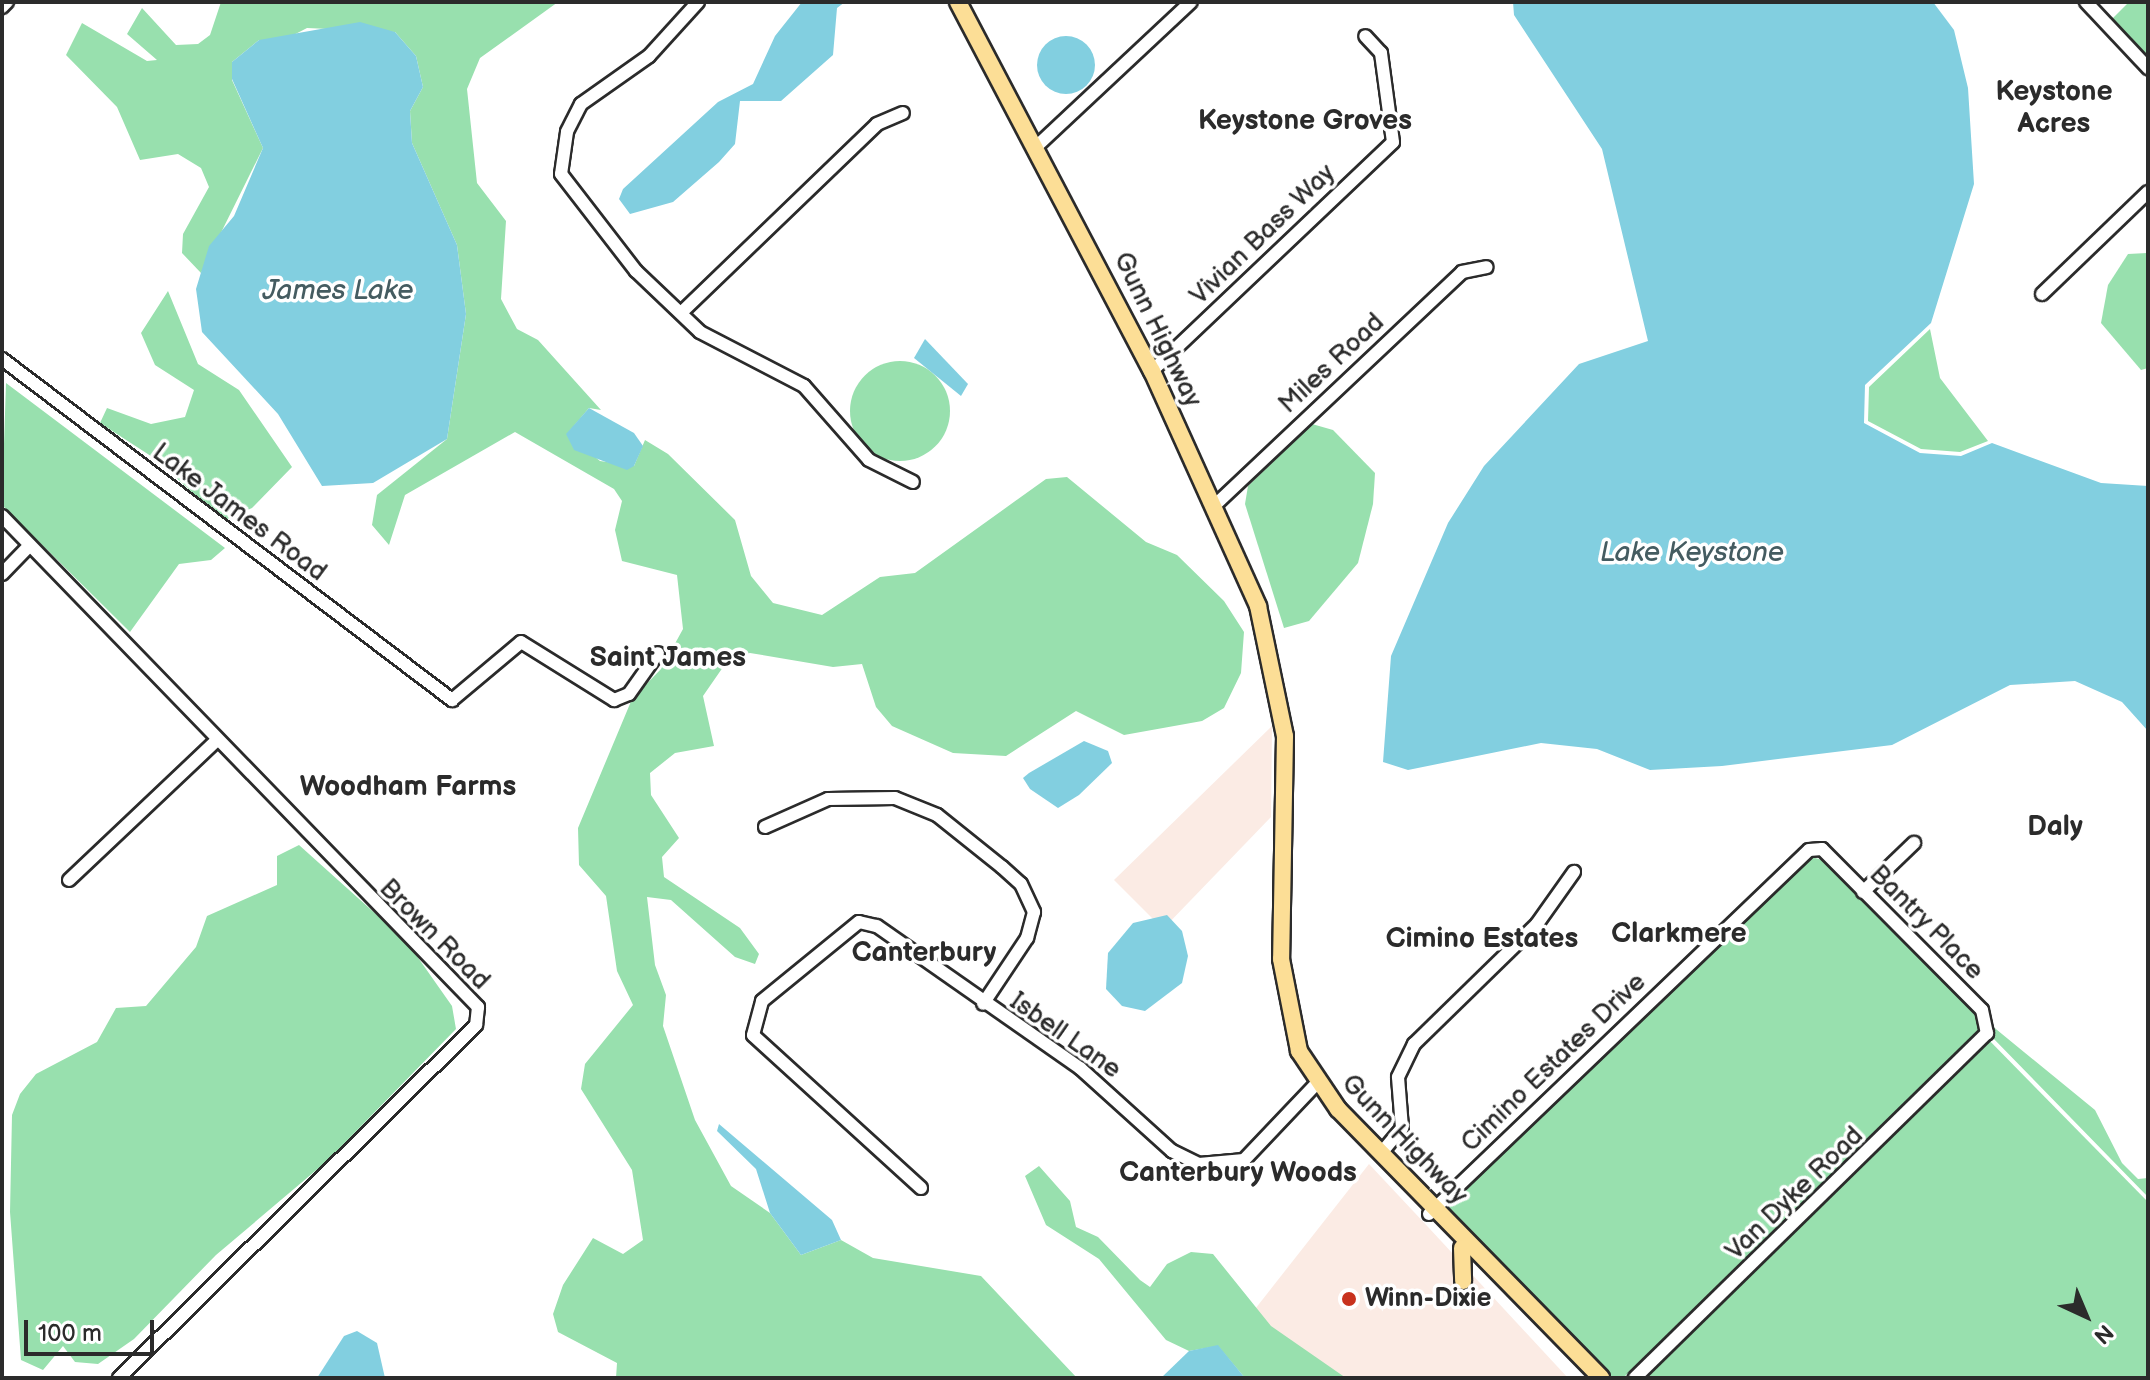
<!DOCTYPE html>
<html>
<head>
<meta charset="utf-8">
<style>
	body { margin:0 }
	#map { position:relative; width:2150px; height:1380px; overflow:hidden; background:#fff; font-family:"Balsamiq Sans",sans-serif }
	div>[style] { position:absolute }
	.built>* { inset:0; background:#fbebe4 }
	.green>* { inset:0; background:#98e0ae }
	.round { border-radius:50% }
	.water>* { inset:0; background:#82cfe0 }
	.roads { filter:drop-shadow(2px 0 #2b2b2b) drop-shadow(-2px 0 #2b2b2b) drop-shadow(0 2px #2b2b2b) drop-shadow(0 -2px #2b2b2b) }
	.minor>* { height:12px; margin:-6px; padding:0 6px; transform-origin:6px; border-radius:6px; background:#fff }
	.major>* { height:16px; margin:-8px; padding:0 8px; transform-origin:8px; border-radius:8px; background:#fcde96 }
	.dots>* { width:22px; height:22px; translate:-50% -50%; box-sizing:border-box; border:4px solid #fff; border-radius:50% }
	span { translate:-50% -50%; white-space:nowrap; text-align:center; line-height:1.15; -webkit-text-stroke:7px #fff; paint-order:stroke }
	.street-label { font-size:26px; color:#2b2b2b }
	.poi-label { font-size:26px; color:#2b2b2b; font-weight:700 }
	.left { translate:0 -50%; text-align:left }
	.neighbourhood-label { font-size:28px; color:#2b2b2b; font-weight:700 }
	.water-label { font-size:28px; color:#455c61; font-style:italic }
	.frame { position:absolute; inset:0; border:4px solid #2b2b2b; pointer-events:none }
	.north { position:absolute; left:2046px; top:1276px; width:80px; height:80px; -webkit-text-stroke:6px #fff; paint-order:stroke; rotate:136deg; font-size:22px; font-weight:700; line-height:32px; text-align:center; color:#2b2b2b }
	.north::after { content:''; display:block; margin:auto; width:28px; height:36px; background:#2b2b2b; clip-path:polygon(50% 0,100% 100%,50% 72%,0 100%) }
	.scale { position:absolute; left:24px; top:1320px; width:130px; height:36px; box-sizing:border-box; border:4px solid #2b2b2b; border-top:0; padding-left:10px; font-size:24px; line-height:28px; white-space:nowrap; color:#2b2b2b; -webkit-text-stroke:6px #fff; paint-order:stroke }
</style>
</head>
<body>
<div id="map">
	<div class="built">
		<i style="clip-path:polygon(1272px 726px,1271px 817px,1163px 929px,1114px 880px)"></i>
		<i style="clip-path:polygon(1369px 1164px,1429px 1228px,1568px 1378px,1322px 1378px,1248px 1318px)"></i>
	</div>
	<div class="green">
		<i style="clip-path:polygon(221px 2px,558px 2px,480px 58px,467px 89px,477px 183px,506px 221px,501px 299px,517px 329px,538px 340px,601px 410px,589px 408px,567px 434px,600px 461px,634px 466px,645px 440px,668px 454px,735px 520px,751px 576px,773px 603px,822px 615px,880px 577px,915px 573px,1046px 479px,1067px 477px,1146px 542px,1177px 555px,1224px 601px,1244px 632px,1241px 673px,1224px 708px,1202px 721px,1124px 735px,1076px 711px,1006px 756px,953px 753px,892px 726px,876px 707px,862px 664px,833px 667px,750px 653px,730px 657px,703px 696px,714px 746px,675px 753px,650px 773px,651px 795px,679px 838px,662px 857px,664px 877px,740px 928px,759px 954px,755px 964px,735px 957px,671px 900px,647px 897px,655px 965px,666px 995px,663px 1026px,695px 1120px,731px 1186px,770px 1213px,801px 1255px,841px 1240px,873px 1258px,981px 1276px,1077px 1378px,616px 1378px,617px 1363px,558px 1332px,553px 1314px,563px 1285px,593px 1238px,623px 1254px,643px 1240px,632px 1170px,581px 1089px,585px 1064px,633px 1005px,617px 971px,606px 896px,579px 865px,578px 828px,632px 699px,661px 669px,683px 629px,677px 575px,622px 561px,615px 530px,622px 501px,614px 489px,515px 432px,405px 495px,389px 545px,372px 525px,377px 495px,447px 439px,466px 314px,457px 245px,412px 143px,410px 111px,423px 87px,416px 56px,395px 32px,307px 28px,284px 40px,259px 40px,232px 62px,232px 80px,263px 148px,201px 273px,182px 253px,183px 234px,209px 187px,201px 168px,178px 154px,140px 160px,117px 107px,66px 55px,82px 23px,147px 61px,157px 60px,127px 34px,142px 8px,176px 45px,198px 44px,210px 35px)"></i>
		<i style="clip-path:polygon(2129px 2px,2148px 2px,2148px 61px,2110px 21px)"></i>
		<i style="clip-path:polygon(2147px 253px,2148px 368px,2141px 370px,2101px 323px,2108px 285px,2128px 254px)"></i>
		<i style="clip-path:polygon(168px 291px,198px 364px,239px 390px,292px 467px,252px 508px,223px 521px,157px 460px,100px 423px,107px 408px,151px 424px,185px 417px,194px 390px,155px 365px,141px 333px)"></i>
		<i style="clip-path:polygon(1930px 329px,1940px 378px,1988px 441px,1960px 452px,1921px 449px,1868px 421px,1869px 387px)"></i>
		<i class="round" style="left:850px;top:361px;width:100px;height:100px"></i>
		<i style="clip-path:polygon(6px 383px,225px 548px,211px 560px,179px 564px,130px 632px,2px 505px)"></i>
		<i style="clip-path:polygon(1312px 424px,1333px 430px,1375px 473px,1373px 504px,1358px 563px,1309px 621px,1284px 628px,1245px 504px,1248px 486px)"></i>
		<i style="clip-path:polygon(299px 845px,407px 942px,452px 1006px,456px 1029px,327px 1161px,216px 1255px,134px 1339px,98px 1364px,75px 1362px,63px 1346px,43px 1370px,21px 1360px,10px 1212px,12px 1115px,20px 1094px,36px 1074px,97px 1042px,116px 1008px,146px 1006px,196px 947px,207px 916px,277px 885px,277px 856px)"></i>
		<i style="clip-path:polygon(1812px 857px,1829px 862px,1866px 898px,1987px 1026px,1623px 1378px,1613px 1378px,1441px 1208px)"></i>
		<i style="clip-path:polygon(1991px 1025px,2095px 1110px,2122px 1163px,2138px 1179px,2148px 1178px,2148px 1197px,1991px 1036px)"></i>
		<i style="clip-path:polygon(1983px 1034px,2148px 1202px,2148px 1378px,1646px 1378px)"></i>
		<i style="clip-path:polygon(1039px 1166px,1070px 1201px,1076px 1227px,1098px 1237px,1140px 1280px,1150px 1287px,1167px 1264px,1191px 1252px,1213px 1254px,1271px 1326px,1346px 1378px,1245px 1378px,1218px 1346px,1189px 1351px,1166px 1340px,1099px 1259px,1046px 1225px,1025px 1176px)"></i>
	</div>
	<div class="water">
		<i style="clip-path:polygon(802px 2px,845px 2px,837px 8px,833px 55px,781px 101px,740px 101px,735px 144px,719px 162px,673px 202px,630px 214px,619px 199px,623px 189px,718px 102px,753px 84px,775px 36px)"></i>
		<i style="clip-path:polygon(1513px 2px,1933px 2px,1954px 30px,1968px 88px,1974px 184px,1931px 323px,1865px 385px,1864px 423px,1920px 453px,1961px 456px,1992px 443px,2101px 483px,2148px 486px,2148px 731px,2122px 702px,2075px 681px,2010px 685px,1892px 745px,1722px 766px,1650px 770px,1597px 749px,1541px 743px,1408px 770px,1383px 762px,1391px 656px,1448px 523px,1484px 466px,1579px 364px,1648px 341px,1602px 149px,1514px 15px)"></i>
		<i style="clip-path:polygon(360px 22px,395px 32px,416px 56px,423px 87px,410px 111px,412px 143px,457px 245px,466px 314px,447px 439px,373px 483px,322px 486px,278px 414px,202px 332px,196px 289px,209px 246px,234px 216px,263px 148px,232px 79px,232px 62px,259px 40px)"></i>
		<i class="round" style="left:1037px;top:36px;width:58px;height:58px"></i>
		<i style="clip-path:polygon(925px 339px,968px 384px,961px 396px,914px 358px)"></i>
		<i style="clip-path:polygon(589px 408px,634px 433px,643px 446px,634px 466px,627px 470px,574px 450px,566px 434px)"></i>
		<i style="clip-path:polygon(1084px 741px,1108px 751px,1112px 763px,1079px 795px,1058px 808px,1030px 789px,1023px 778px,1029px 773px)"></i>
		<i style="clip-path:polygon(1167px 915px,1182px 931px,1188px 956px,1182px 983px,1145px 1011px,1122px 1006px,1106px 989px,1108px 953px,1133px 923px)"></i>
		<i style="clip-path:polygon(719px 1124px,832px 1220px,841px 1240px,801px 1255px,770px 1213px,756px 1169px,717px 1131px)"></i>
		<i style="clip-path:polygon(357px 1331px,377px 1343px,385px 1378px,317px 1378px,344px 1336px)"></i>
		<i style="clip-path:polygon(1218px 1345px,1245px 1378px,1161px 1378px,1189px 1351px)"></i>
	</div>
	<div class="roads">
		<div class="minor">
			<i style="left:698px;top:2px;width:73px;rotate:132.2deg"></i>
			<i style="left:649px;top:56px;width:83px;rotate:144.8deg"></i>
			<i style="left:581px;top:104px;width:31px;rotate:117deg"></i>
			<i style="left:567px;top:132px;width:42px;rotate:98.1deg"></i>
			<i style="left:561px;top:174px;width:123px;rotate:52.3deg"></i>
			<i style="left:636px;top:271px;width:88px;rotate:43.6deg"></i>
			<i style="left:700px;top:332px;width:117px;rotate:27.4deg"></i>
			<i style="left:804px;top:386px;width:98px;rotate:48.7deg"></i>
			<i style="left:869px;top:460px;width:49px;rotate:26.6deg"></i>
			<i style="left:2086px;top:2px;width:91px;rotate:46.8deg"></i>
			<i style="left:2px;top:7px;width:7px;rotate:-45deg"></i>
			<i style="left:1038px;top:145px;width:209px;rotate:-43.1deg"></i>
			<i style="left:2042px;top:294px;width:147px;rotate:-43.9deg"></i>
			<i style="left:684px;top:310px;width:268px;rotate:-43.9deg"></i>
			<i style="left:877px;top:124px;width:28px;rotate:-23deg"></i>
			<i style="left:2px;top:359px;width:565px;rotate:37.15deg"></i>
			<i style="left:452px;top:700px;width:90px;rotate:-40deg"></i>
			<i style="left:521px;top:642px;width:110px;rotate:31.9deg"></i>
			<i style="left:614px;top:700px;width:16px;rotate:-22deg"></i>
			<i style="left:629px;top:694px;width:50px;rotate:-54.7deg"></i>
			<i style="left:1152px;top:371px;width:332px;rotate:-43.5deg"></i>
			<i style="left:1393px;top:142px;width:90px;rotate:-97.7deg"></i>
			<i style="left:1381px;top:53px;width:23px;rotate:-133deg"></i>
			<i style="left:1214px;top:506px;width:341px;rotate:-43.3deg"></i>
			<i style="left:1462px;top:272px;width:25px;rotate:-11deg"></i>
			<i style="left:2px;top:516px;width:684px;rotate:45.89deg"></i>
			<i style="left:478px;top:1007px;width:18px;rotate:96deg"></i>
			<i style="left:476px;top:1025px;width:502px;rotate:135.32deg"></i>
			<i style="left:2px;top:574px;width:40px;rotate:-46deg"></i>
			<i style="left:765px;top:827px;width:69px;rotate:-24deg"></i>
			<i style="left:828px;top:799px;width:67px;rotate:-0.9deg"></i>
			<i style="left:895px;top:798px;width:45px;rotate:22deg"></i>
			<i style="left:937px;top:815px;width:83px;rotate:38.7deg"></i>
			<i style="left:1002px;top:867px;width:25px;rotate:42deg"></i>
			<i style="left:1021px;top:884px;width:31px;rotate:65deg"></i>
			<i style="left:1034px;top:912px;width:27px;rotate:105deg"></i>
			<i style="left:1027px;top:938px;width:79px;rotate:123.7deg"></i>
			<i style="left:69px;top:880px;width:202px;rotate:-43.4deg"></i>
			<i style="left:1863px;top:892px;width:71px;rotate:-43.9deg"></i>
			<i style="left:1382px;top:1152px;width:31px;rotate:-50deg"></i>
			<i style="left:1402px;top:1128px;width:51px;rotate:-94.5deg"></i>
			<i style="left:1398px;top:1077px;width:37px;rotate:-64deg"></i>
			<i style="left:1414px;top:1044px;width:172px;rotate:-44.3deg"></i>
			<i style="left:1537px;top:924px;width:64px;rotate:-54.6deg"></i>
			<i style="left:921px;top:1188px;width:227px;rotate:-137.7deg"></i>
			<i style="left:753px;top:1035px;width:35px;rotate:-75deg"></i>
			<i style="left:762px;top:1001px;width:125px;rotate:-39.2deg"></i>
			<i style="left:859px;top:922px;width:18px;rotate:13deg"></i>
			<i style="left:877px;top:926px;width:248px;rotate:35deg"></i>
			<i style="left:1080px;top:1068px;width:124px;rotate:42.1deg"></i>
			<i style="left:1172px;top:1151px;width:30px;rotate:26deg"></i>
			<i style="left:1199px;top:1164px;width:45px;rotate:-5.1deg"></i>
			<i style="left:1244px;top:1160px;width:106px;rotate:-46.5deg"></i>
			<i style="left:1429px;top:1214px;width:526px;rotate:-43.77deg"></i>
			<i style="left:1809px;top:850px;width:13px;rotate:-4deg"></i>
			<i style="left:1822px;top:849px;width:227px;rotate:45.2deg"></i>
			<i style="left:1982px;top:1010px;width:24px;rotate:78deg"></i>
			<i style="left:1987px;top:1033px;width:493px;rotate:135.6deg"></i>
		</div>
		<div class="major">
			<i style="left:958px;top:2px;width:417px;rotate:62.3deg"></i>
			<i style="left:1152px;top:371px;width:258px;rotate:65.7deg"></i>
			<i style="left:1258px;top:606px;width:133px;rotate:78.3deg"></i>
			<i style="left:1285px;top:736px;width:223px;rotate:91deg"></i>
			<i style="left:1281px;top:959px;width:94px;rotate:78.9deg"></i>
			<i style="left:1299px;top:1051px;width:70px;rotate:56.1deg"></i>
			<i style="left:1338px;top:1109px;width:376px;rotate:45.6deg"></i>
			<i style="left:1462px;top:1248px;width:33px;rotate:88deg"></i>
		</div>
	</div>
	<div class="dots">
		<i style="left:1349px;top:1299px;background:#c8321e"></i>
	</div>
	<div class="street-label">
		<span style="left:1263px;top:235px;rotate:-44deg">Vivian Bass Way</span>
		<span style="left:1157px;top:330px;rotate:64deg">Gunn Highway</span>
		<span style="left:1332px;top:364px;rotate:-43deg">Miles Road</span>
		<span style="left:239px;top:513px;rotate:37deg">Lake James Road</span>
		<span style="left:1926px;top:923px;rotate:45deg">Bantry Place</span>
		<span style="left:434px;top:935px;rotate:45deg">Brown Road</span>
		<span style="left:1065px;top:1036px;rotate:35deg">Isbell Lane</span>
		<span style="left:1554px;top:1063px;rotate:-44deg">Cimino Estates Drive</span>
		<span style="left:1404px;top:1140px;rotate:46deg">Gunn Highway</span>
		<span style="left:1795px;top:1194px;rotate:-44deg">Van Dyke Road</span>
	</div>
	<div class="poi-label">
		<span class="left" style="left:1365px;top:1299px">Winn-Dixie</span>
	</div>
	<div class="neighbourhood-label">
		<span style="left:2054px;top:108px">Keystone<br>Acres</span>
		<span style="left:1305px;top:121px">Keystone Groves</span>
		<span style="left:668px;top:658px">Saint James</span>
		<span style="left:408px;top:787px">Woodham Farms</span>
		<span style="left:2055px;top:827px">Daly</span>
		<span style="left:1679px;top:934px">Clarkmere</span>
		<span style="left:1482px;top:939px">Cimino Estates</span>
		<span style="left:924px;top:953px">Canterbury</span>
		<span style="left:1238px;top:1173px">Canterbury Woods</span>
	</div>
	<div class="water-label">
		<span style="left:338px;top:291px">James Lake</span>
		<span style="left:1692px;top:553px">Lake Keystone</span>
	</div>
	<div class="frame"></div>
	<div class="north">N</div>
	<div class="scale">100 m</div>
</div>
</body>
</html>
